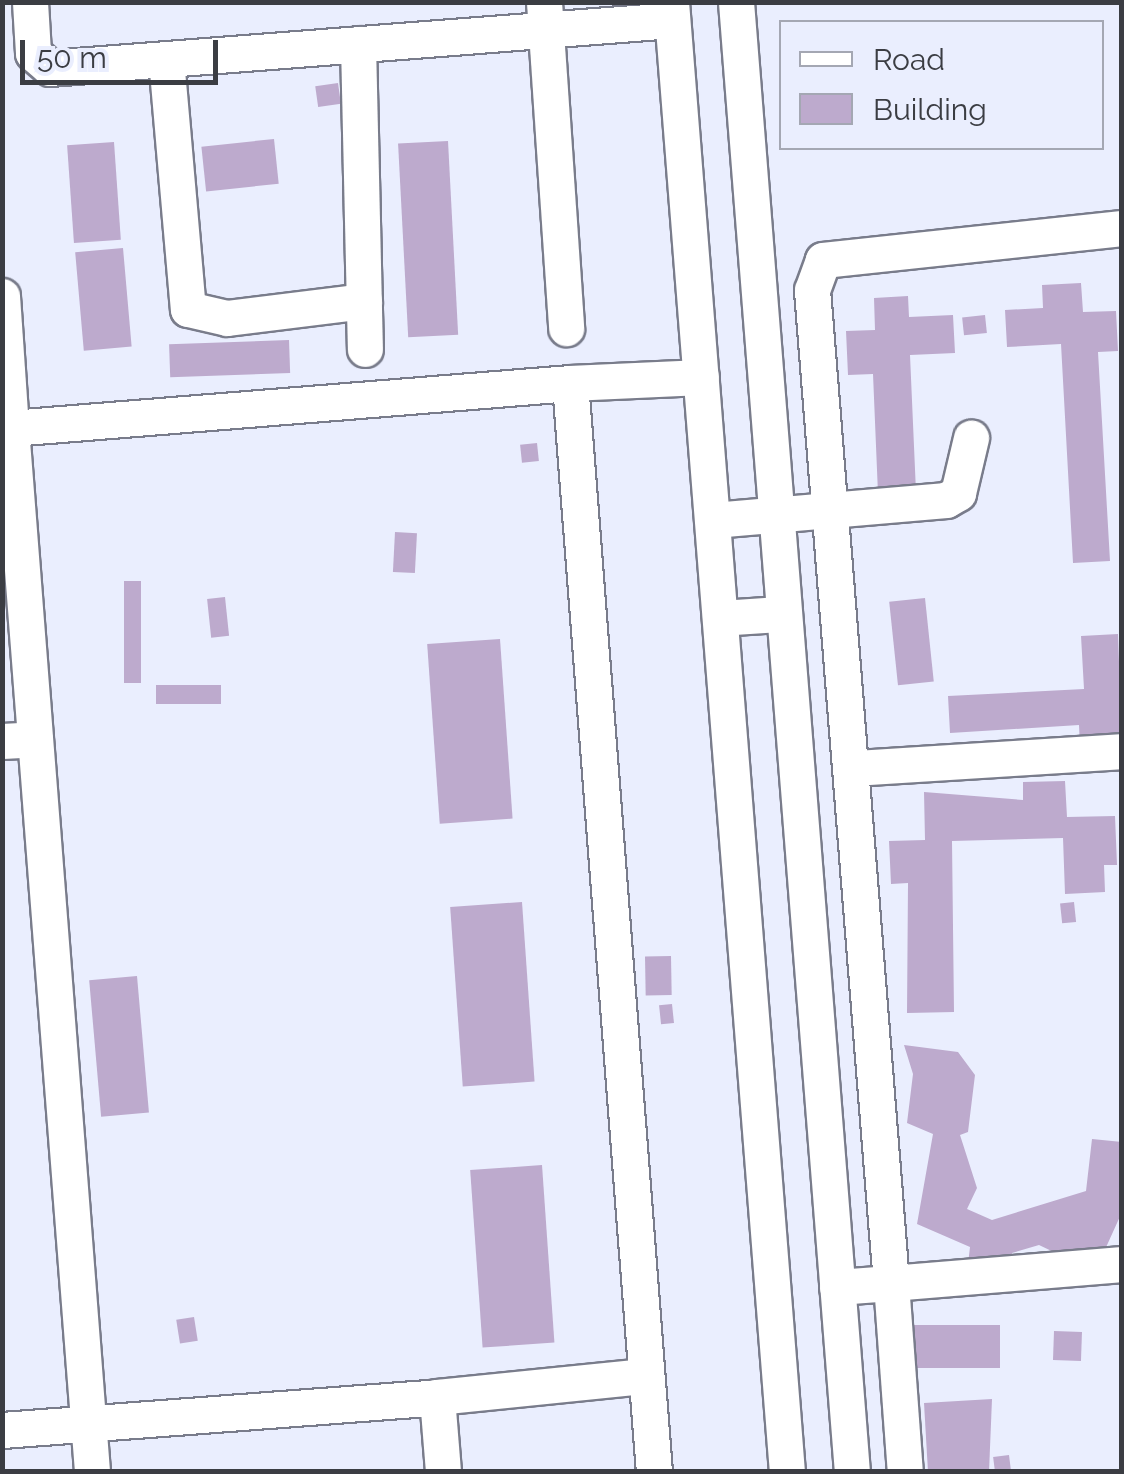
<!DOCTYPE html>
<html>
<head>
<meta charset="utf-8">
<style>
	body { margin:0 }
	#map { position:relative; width:1124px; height:1474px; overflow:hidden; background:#eaeefe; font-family:Raleway,sans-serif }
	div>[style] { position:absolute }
	.building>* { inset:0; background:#bdaacd; transform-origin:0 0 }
	.roads { filter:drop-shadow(2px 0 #797c8b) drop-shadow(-2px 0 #797c8b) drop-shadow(0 2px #797c8b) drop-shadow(0 -2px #797c8b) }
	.minor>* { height:35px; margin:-17.5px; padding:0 17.5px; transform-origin:17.5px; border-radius:17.5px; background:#fff }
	span { translate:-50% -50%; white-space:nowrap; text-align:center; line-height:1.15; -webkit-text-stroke:8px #eaeefe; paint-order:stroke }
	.frame { position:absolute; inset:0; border:5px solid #3b3d43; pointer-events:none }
	.legend { position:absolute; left:779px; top:20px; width:325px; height:130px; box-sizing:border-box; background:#eaeefe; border:2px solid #a4a7b3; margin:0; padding:12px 18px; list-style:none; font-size:30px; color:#3b3d43 }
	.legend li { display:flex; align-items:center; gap:20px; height:50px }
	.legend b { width:50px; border:2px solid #a4a7b3 }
	.scale { position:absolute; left:20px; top:40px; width:198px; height:45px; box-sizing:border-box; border:5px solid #3b3d43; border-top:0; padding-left:12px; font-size:30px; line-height:35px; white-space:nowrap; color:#3b3d43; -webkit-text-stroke:8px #eaeefe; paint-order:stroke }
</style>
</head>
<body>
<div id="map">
	<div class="building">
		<i style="left:338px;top:83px;width:21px;height:23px;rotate:82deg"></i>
		<i style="left:274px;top:139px;width:45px;height:73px;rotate:84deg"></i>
		<i style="left:448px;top:141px;width:194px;height:50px;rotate:87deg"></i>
		<i style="left:114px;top:142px;width:98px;height:47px;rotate:86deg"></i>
		<i style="left:123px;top:248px;width:99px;height:48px;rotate:85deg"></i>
		<i style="clip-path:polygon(1081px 283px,1083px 312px,1116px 311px,1118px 351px,1098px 352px,1110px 561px,1073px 563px,1061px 344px,1007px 347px,1005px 310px,1043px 308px,1042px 285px)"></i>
		<i style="clip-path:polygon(908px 296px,909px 317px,953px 315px,955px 353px,910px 355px,916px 492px,878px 494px,873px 374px,848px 375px,846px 331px,875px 330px,874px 298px)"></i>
		<i style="left:985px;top:315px;width:18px;height:23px;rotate:84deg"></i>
		<i style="left:289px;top:340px;width:33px;height:120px;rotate:88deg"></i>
		<i style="left:537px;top:443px;width:18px;height:17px;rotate:84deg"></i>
		<i style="left:395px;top:532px;width:22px;height:40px;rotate:3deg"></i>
		<i style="left:124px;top:581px;width:17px;height:102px"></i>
		<i style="left:225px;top:597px;width:39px;height:18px;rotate:84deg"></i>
		<i style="left:925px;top:598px;width:84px;height:36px;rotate:84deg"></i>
		<i style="clip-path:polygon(1118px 634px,1122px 744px,1080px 747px,1079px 725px,950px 733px,948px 696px,1084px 689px,1081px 636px)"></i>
		<i style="left:500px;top:639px;width:180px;height:73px;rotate:86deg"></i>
		<i style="left:221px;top:685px;width:19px;height:65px;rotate:90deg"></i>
		<i style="clip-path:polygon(1065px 781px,1067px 817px,1115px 816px,1117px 865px,1104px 865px,1105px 892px,1065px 894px,1063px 838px,952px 841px,954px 1012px,907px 1013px,908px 883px,891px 884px,889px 841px,925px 840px,924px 792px,1023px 800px,1023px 782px)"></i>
		<i style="left:522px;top:902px;width:180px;height:72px;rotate:86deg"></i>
		<i style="left:1074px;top:902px;width:20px;height:14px;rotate:84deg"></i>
		<i style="left:671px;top:956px;width:39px;height:26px;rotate:89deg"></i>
		<i style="left:137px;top:976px;width:137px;height:48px;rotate:85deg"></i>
		<i style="left:672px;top:1004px;width:19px;height:13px;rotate:84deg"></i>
		<i style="clip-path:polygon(904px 1045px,958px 1052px,975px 1075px,968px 1132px,960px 1135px,977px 1188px,967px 1209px,992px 1220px,1086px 1191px,1092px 1139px,1122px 1142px,1122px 1212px,1103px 1254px,1060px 1255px,1039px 1245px,1012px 1253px,1010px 1269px,968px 1264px,970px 1247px,917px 1224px,933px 1134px,907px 1123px,913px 1074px)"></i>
		<i style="left:542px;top:1165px;width:178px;height:72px;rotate:86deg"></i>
		<i style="left:194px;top:1317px;width:24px;height:18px;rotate:81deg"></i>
		<i style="left:912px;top:1325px;width:88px;height:43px"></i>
		<i style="left:1054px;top:1331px;width:28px;height:29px;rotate:2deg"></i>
		<i style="clip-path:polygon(992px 1399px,989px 1472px,928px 1472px,924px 1403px)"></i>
		<i style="left:1009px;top:1455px;width:17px;height:16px;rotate:83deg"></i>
	</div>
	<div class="roads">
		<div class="minor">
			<i style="left:30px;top:2px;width:51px;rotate:86.6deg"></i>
			<i style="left:33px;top:53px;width:23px;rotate:41deg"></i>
			<i style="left:50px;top:68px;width:624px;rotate:-4.41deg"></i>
			<i style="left:544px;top:2px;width:327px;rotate:86.1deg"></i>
			<i style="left:671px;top:2px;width:1475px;rotate:85.49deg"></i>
			<i style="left:736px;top:2px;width:1475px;rotate:85.49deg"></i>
			<i style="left:358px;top:44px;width:305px;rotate:88.7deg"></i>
			<i style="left:166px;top:59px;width:251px;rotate:85deg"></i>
			<i style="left:188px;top:309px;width:40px;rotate:13deg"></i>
			<i style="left:227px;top:318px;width:138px;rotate:-7.1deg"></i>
			<i style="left:1122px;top:228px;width:301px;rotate:173.9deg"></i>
			<i style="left:823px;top:260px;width:32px;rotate:110deg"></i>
			<i style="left:812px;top:290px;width:996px;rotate:85.45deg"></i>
			<i style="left:891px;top:1283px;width:232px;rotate:-4.7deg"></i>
			<i style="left:2px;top:296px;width:132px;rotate:86.1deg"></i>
			<i style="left:11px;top:428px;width:561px;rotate:-4.6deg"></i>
			<i style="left:11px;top:428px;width:1047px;rotate:85.56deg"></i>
			<i style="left:713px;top:520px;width:234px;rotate:-4.9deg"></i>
			<i style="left:946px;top:500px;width:14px;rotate:-30deg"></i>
			<i style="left:958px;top:493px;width:57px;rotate:-76.7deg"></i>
			<i style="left:720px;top:618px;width:61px;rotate:-3.8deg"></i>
			<i style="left:2px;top:741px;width:33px;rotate:-3deg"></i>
			<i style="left:854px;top:768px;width:269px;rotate:-3.6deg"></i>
			<i style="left:837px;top:1287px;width:54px;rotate:-4.2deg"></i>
			<i style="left:891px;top:1283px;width:190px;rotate:85.8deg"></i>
			<i style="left:437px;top:1397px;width:209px;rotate:-5.8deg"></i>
			<i style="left:2px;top:1430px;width:436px;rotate:-4.3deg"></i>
			<i style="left:437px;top:1397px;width:75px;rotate:85.4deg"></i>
			<i style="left:654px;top:1472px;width:1092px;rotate:-94.41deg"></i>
			<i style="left:570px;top:383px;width:131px;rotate:-2.6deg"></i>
		</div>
	</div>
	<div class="frame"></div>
	<ul class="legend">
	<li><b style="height:12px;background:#fff"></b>Road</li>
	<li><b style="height:28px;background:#bdaacd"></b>Building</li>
	</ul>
	<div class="scale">50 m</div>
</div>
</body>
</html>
